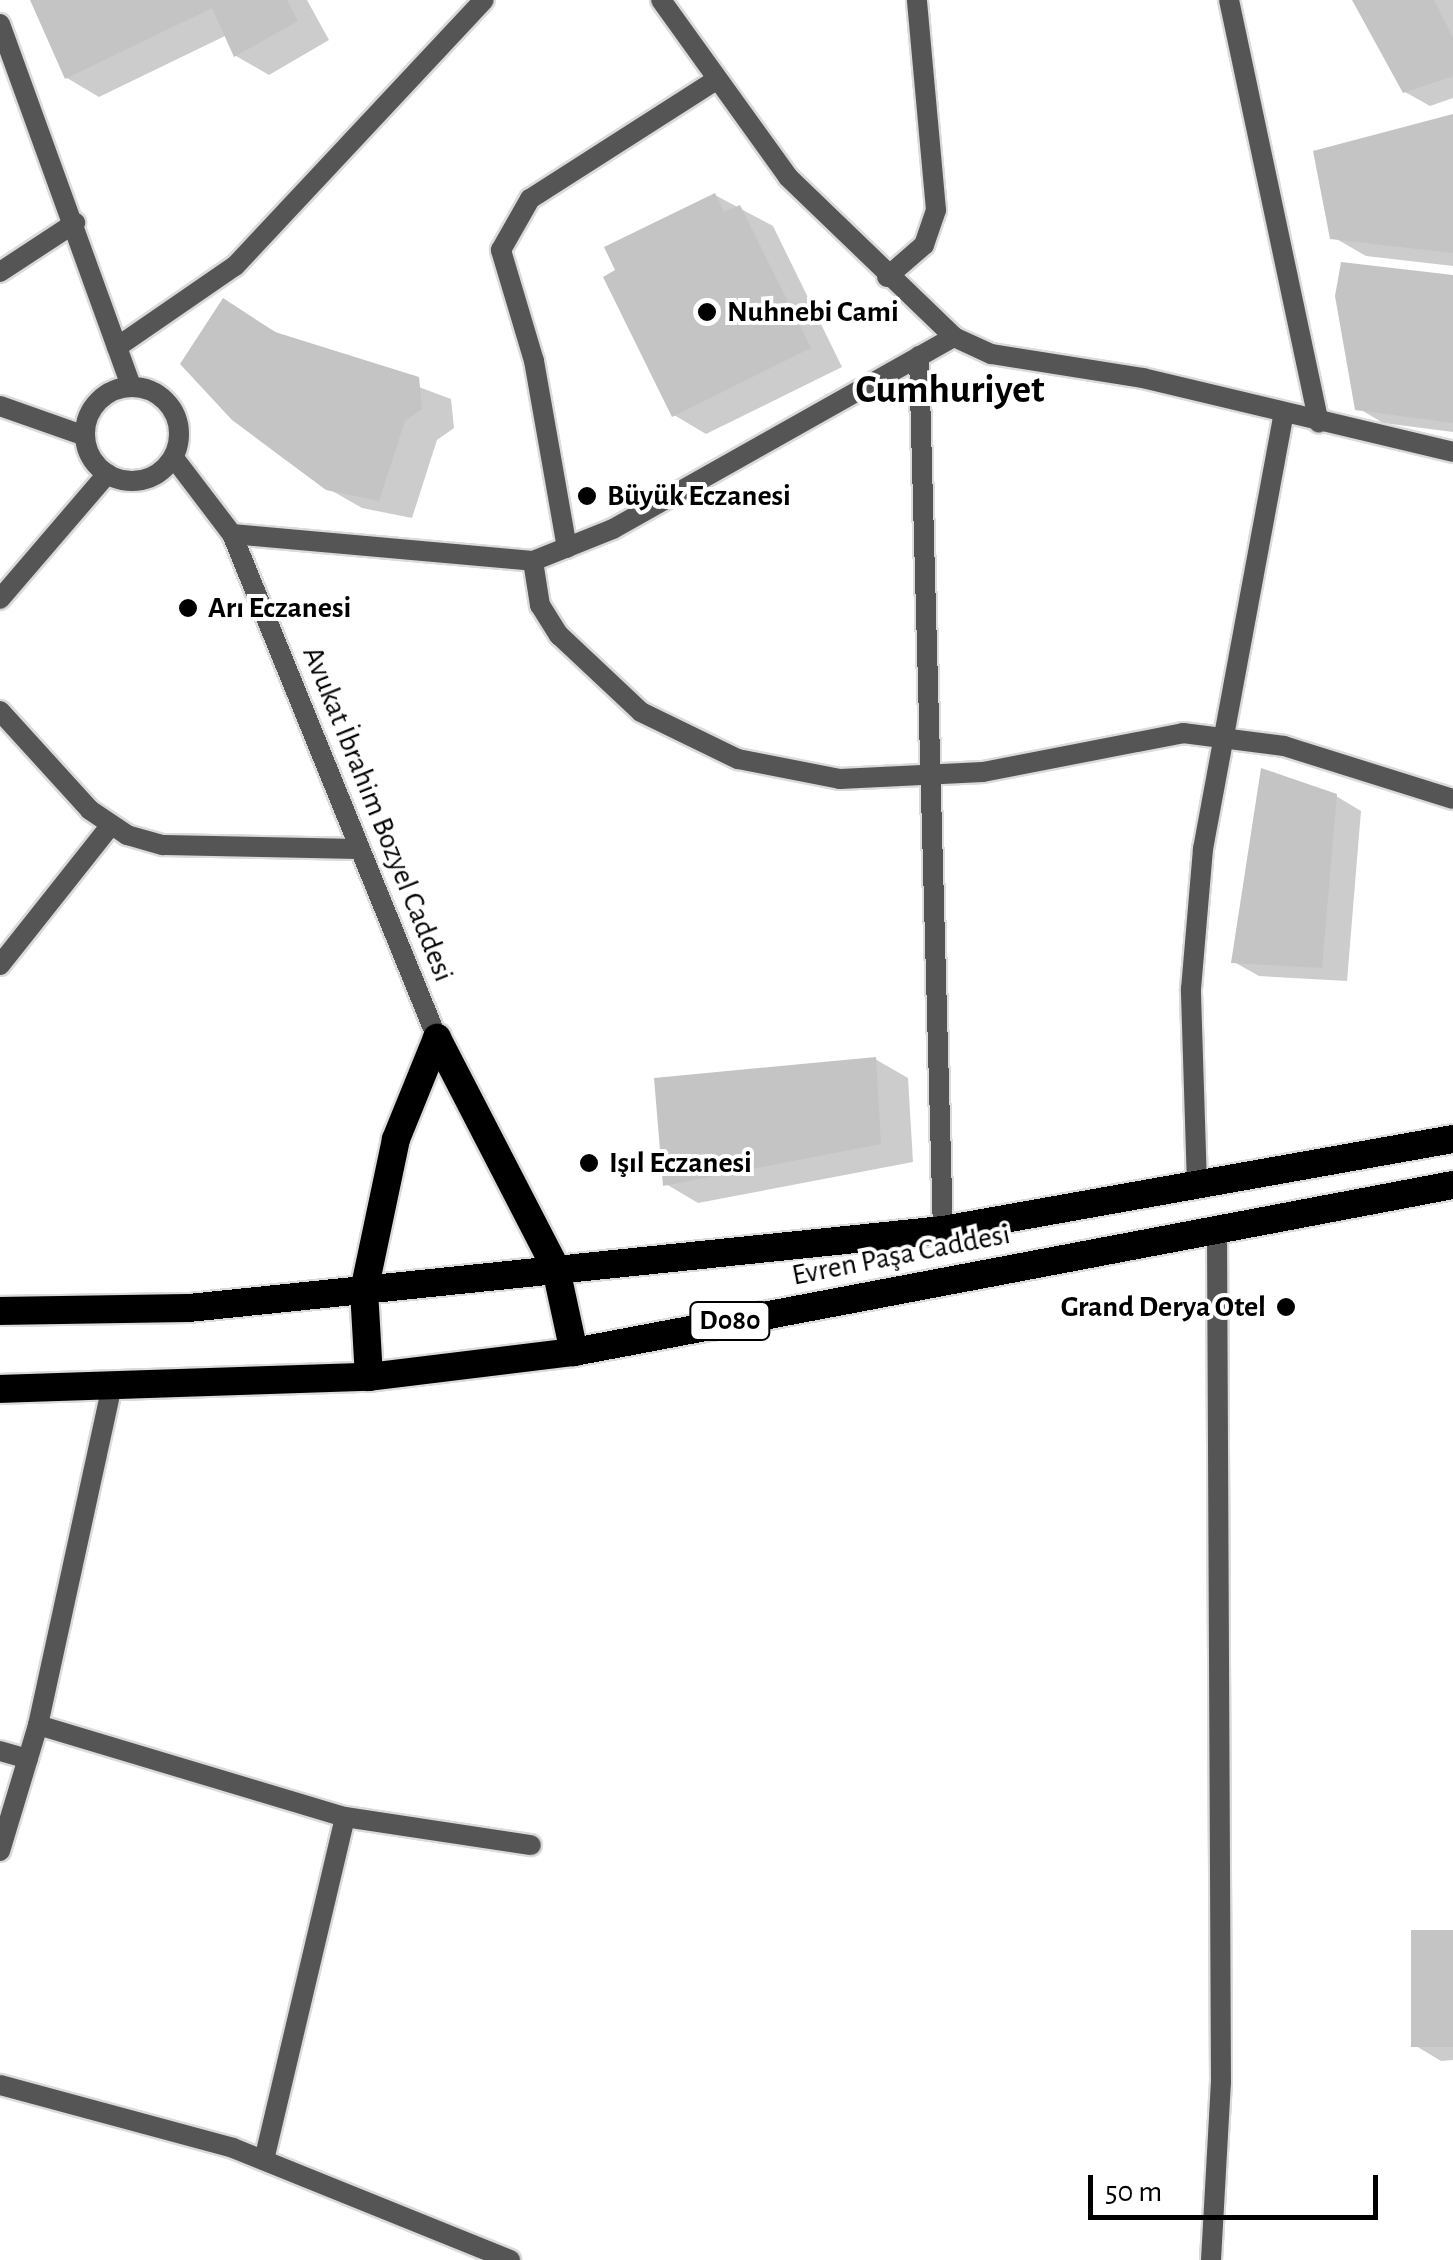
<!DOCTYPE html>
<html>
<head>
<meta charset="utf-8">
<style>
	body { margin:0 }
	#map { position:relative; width:1453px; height:2260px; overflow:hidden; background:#fff; font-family:"Alegreya Sans",sans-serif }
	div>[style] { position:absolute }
	.shadow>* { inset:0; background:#0003 }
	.building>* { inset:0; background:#c4c4c4; transform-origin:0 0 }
	.roads { filter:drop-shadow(2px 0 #dbdbdb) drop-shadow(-2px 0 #dbdbdb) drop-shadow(0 2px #dbdbdb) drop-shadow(0 -2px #dbdbdb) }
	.service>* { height:20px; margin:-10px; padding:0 10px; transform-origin:10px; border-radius:10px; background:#555 }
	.minor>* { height:20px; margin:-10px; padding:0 10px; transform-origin:10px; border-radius:10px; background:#555 }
	.tertiary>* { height:20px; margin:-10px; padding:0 10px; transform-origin:10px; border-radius:10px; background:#555 }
	.tertiary>.ring { margin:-10px; padding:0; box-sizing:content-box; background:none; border:20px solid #555; border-radius:50% }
	.trunk>* { height:28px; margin:-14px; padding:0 14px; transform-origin:14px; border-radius:14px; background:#000 }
	.dots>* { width:28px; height:28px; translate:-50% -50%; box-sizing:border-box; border:5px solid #fff; border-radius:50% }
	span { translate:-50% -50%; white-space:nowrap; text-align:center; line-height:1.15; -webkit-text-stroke:8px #fff; paint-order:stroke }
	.shield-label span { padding:2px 8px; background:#fff; border:2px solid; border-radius:8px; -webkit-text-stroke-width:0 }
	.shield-label { font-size:28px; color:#000; font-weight:700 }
	.poi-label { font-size:30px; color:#000; font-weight:700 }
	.left { translate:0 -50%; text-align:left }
	.right { translate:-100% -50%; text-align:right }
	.street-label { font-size:30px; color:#000 }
	.district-label { font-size:40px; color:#000; font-weight:700 }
	.scale { position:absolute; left:1088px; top:2175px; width:290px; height:45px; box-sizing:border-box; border:5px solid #000; border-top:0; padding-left:12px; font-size:30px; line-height:35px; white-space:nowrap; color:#000; -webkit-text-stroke:8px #fff; paint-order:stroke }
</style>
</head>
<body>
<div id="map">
	<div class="shadow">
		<i style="clip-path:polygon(33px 0,307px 0,329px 40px,269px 75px,236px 56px,227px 35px,99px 97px,67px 78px)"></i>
		<i style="clip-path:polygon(1355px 0,1453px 0,1453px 98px,1430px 106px,1405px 92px)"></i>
		<i style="clip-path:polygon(1453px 120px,1453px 266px,1366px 256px,1333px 237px)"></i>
		<i style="clip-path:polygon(715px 195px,773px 226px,842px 367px,706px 434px,674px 415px)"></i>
		<i style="clip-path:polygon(1453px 278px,1453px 432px,1383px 423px,1358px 408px)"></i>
		<i style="clip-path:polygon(224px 301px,282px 336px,451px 399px,454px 428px,437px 440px,412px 518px,362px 508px,327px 488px)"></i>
		<i style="clip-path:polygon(1336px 796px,1361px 811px,1347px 981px,1259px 976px,1234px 962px)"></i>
		<i style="clip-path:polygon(875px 1059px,908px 1078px,913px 1162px,698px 1203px,666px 1184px)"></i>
		<i style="clip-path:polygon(1453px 1933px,1453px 2060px,1441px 2061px,1416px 2046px)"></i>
	</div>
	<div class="building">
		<i style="clip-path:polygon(30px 0,287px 0,298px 21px,234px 57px,212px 8px,65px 79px)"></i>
		<i style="clip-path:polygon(1352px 0,1434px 0,1453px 38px,1453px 76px,1403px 93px)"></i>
		<i style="clip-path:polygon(1453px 114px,1453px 253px,1330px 239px,1313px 151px)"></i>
		<i style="clip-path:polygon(715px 193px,724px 212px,740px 205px,811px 348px,672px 417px,603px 277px,615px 270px,604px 247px)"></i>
		<i style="clip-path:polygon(1341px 262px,1453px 275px,1453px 423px,1355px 410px,1335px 296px)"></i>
		<i style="clip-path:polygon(223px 298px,275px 332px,419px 377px,422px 409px,405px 421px,379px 501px,326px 490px,232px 420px,180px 364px)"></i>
		<i style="clip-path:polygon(1261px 768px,1337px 794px,1322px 968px,1231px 963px)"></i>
		<i style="clip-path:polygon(876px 1057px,881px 1144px,663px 1186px,654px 1078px)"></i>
		<i style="left:1453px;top:1930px;width:117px;height:42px;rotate:90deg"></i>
	</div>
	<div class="roads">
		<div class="service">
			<i style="left:887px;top:277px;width:49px;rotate:-40.9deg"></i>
			<i style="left:924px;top:245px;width:37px;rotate:-71deg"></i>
			<i style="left:936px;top:210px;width:211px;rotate:-95.2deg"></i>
			<i style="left:1197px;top:1185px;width:196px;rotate:-91.8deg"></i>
			<i style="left:1191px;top:989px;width:141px;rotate:-85.1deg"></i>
			<i style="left:1203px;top:849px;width:442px;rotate:-79.5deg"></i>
			<i style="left:38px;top:1725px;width:320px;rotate:16.7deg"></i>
			<i style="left:345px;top:1817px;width:188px;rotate:8.6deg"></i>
			<i style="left:0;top:1751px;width:29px;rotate:16deg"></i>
			<i style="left:264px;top:2160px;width:352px;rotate:-76.7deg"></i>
		</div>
		<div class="minor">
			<i style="left:661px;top:0;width:218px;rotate:54.3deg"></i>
			<i style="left:788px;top:177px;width:231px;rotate:43.9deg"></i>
			<i style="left:954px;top:337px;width:41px;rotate:24.7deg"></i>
			<i style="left:991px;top:354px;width:154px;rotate:9deg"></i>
			<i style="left:1143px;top:378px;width:319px;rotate:13.4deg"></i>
			<i style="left:1229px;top:0;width:432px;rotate:78deg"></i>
			<i style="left:117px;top:347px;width:143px;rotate:-34.5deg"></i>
			<i style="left:235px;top:266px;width:364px;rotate:-46.9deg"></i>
			<i style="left:919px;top:356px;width:874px;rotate:88.43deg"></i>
			<i style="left:232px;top:534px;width:302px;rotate:5.1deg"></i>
			<i style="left:533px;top:561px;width:86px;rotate:-21.8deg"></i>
			<i style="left:613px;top:529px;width:391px;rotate:-29.4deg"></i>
			<i style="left:567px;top:548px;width:190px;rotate:-100deg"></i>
			<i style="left:534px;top:361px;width:116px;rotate:-106.6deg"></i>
			<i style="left:501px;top:250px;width:59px;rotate:-60.4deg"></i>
			<i style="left:530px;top:199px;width:221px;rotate:-32.6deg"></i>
			<i style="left:533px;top:561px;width:45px;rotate:81deg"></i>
			<i style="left:540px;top:605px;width:36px;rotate:58deg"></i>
			<i style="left:559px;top:635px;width:112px;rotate:43.2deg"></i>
			<i style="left:641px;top:712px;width:108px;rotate:25.9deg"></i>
			<i style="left:738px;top:759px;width:104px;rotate:11.1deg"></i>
			<i style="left:840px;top:779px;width:143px;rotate:-2.8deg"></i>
			<i style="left:983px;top:772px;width:204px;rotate:-11deg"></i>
			<i style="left:1183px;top:733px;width:102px;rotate:7.3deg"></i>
			<i style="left:1284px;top:746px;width:177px;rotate:17.4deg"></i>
			<i style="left:0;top:599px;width:165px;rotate:-49.4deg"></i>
			<i style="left:0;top:711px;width:134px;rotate:47.7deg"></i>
			<i style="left:90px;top:810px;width:45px;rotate:34deg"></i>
			<i style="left:127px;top:835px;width:37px;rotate:16deg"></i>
			<i style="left:163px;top:845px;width:197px;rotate:1.2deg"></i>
			<i style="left:0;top:965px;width:177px;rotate:-51.6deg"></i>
			<i style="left:0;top:1851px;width:132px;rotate:-73.2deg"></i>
			<i style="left:38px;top:1725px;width:347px;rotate:-77.7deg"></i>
			<i style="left:0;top:2085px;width:241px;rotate:15.1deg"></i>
			<i style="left:233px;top:2148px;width:299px;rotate:22deg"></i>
			<i style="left:1211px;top:2260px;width:177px;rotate:-86.8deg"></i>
			<i style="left:1221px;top:2083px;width:857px;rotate:-90.27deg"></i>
		</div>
		<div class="tertiary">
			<i style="left:0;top:24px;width:385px;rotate:70.1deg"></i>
			<i style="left:0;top:272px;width:90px;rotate:-33.2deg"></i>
			<i class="ring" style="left:85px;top:387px;width:74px;height:74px"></i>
			<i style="left:0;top:406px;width:90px;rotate:19.4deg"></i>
			<i style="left:174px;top:458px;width:96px;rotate:52.7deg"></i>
			<i style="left:232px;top:534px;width:544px;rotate:67.87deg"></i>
		</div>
		<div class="trunk">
			<i style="left:437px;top:1038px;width:260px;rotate:62.7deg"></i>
			<i style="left:556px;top:1269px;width:85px;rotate:77.8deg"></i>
			<i style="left:0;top:1311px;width:189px;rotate:-0.9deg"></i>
			<i style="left:189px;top:1308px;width:758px;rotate:-5.91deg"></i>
			<i style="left:943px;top:1230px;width:518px;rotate:-10.12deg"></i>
			<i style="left:369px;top:1377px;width:86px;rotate:-93.3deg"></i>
			<i style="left:364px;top:1291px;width:155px;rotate:-78.1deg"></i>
			<i style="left:396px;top:1139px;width:109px;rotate:-67.9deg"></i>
			<i style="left:0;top:1389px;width:369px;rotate:-1.9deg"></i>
			<i style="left:369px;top:1377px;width:207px;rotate:-7deg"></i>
			<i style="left:574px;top:1352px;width:895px;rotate:-10.76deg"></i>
		</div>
	</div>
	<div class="dots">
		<i style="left:707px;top:312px;background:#000"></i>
		<i style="left:587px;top:496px;background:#000"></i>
		<i style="left:188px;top:608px;background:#000"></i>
		<i style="left:589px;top:1163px;background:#000"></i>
		<i style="left:1286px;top:1307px;background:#000"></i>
	</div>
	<div class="shield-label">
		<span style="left:730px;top:1321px">D080</span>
	</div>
	<div class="poi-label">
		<span class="left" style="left:727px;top:312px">Nuhnebi Cami</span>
		<span class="left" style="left:607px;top:496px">Büyük Eczanesi</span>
		<span class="left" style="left:208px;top:608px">Arı Eczanesi</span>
		<span class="left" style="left:609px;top:1163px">Işıl Eczanesi</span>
		<span class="right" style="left:1266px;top:1307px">Grand Derya Otel</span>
	</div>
	<div class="street-label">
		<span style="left:378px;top:814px;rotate:68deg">Avukat İbrahim Bozyel Caddesi</span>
		<span style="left:901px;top:1255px;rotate:-11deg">Evren Paşa Caddesi</span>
	</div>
	<div class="district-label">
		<span style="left:950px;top:390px">Cumhuriyet</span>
	</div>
	<div class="scale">50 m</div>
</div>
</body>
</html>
